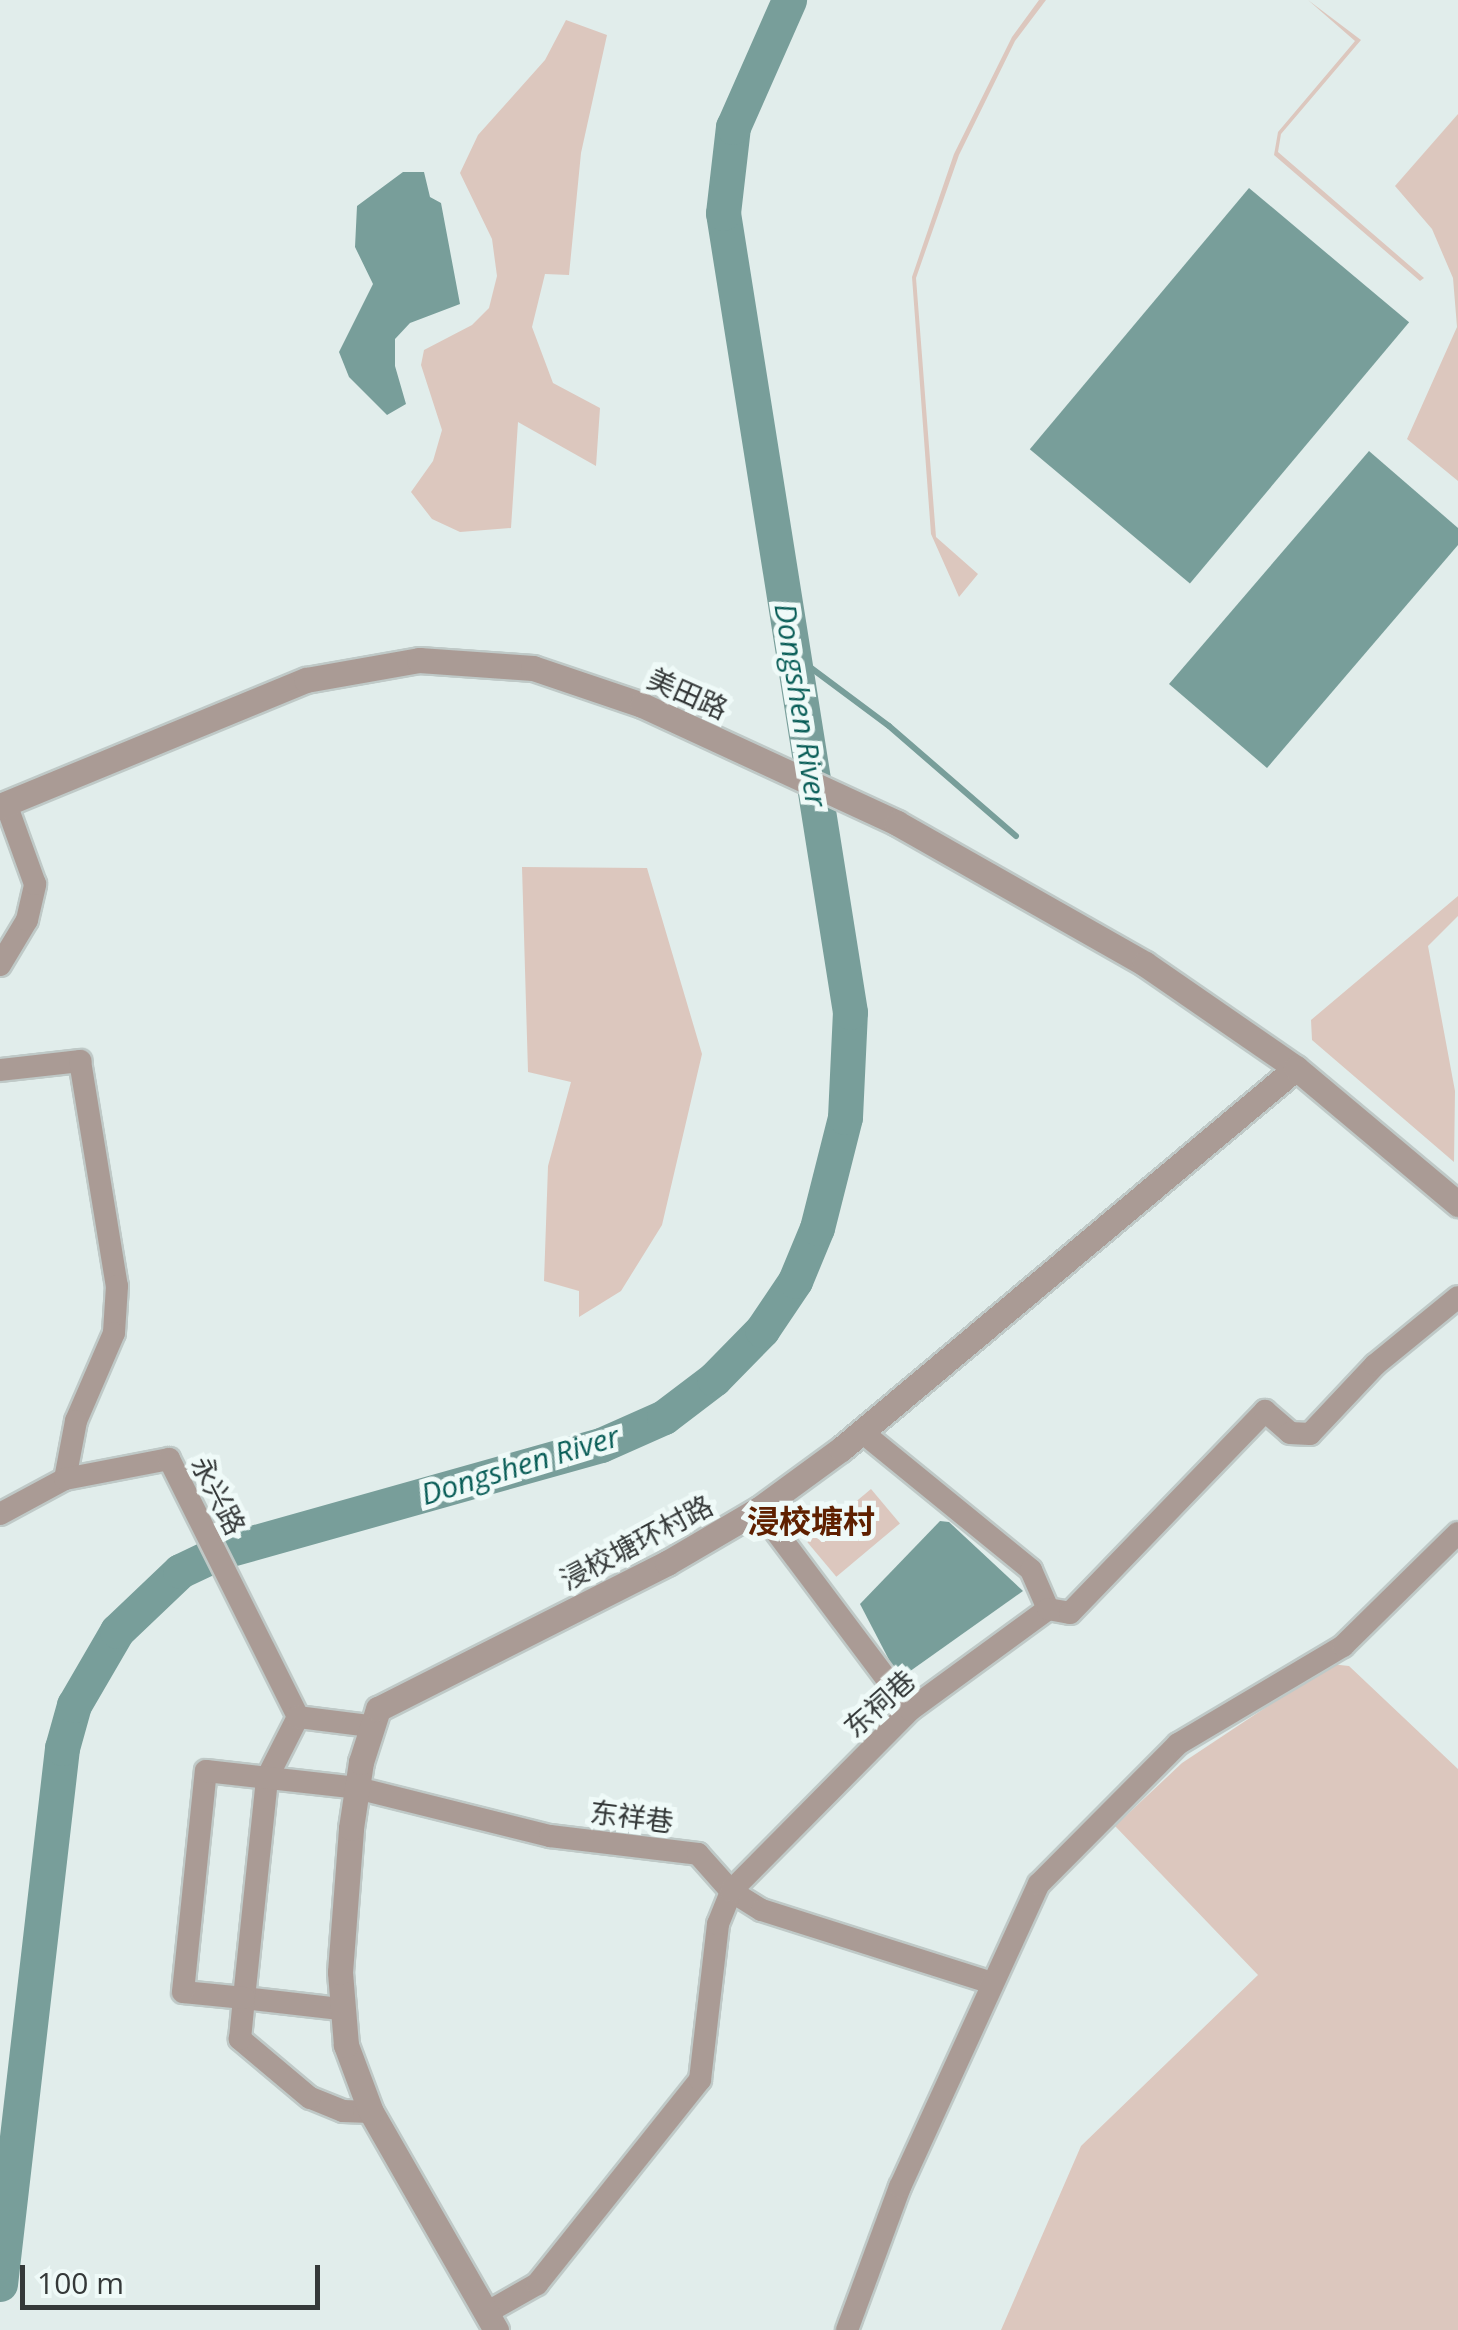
<!DOCTYPE html>
<html>
<head>
<meta charset="utf-8">
<style>
	body { margin:0 }
	#map { position:relative; width:1458px; height:2330px; overflow:hidden; background:#e1edeb; font-family:"Open Sans","Noto Sans SC",sans-serif }
	div>[style] { position:absolute }
	.green>* { inset:0; background:#dcc7be; transform-origin:0 0 }
	.water>* { inset:0; background:#789e9a; transform-origin:0 0 }
	.stream>* { height:6px; margin:-3px; padding:0 3px; transform-origin:3px; border-radius:3px; background:#789e9a }
	.river>* { height:35px; margin:-17.5px; padding:0 17.5px; transform-origin:17.5px; border-radius:17.5px; background:#789e9a }
	.roads { filter:drop-shadow(2px 0 #bfc9c7) drop-shadow(-2px 0 #bfc9c7) drop-shadow(0 2px #bfc9c7) drop-shadow(0 -2px #bfc9c7) }
	.minor>* { height:22px; margin:-11px; padding:0 11px; transform-origin:11px; border-radius:11px; background:#aa9b95 }
	.tertiary>* { height:25px; margin:-12.5px; padding:0 12.5px; transform-origin:12.5px; border-radius:12.5px; background:#aa9b95 }
	span { translate:-50% -50%; white-space:nowrap; text-align:center; line-height:1.15; -webkit-text-stroke:10px #effaf8; paint-order:stroke }
	.street-label { font-size:28px; color:#353939 }
	.water-label { font-size:30px; color:#0a5e58; font-style:italic }
	.quarter-label { font-size:32px; color:#5f2000; font-weight:700 }
	.scale { position:absolute; left:20px; top:2265px; width:300px; height:45px; box-sizing:border-box; border:5px solid #353939; border-top:0; padding-left:12px; font-size:30px; line-height:35px; white-space:nowrap; color:#353939; -webkit-text-stroke:8px #effaf8; paint-order:stroke }
</style>
</head>
<body>
<div id="map">
	<div class="green">
		<i style="clip-path:polygon(1039px 0,1046px 0,1015px 41px,959px 155px,916px 278px,936px 537px,978px 574px,959px 597px,931px 534px,912px 277px,954px 154px,1012px 37px)"></i>
		<i style="clip-path:polygon(1308px 0,1361px 40px,1281px 134px,1278px 152px,1424px 278px,1420px 281px,1274px 155px,1278px 132px,1355px 41px)"></i>
		<i style="clip-path:polygon(566px 20px,607px 35px,581px 153px,569px 275px,545px 274px,532px 327px,553px 383px,600px 408px,596px 466px,518px 422px,511px 528px,460px 532px,432px 519px,411px 492px,433px 461px,442px 430px,421px 365px,424px 350px,472px 325px,489px 308px,497px 276px,492px 239px,460px 173px,478px 135px,545px 60px)"></i>
		<i style="clip-path:polygon(1458px 114px,1458px 481px,1407px 439px,1457px 327px,1453px 278px,1432px 229px,1395px 186px)"></i>
		<i style="clip-path:polygon(522px 867px,647px 868px,702px 1054px,662px 1225px,621px 1291px,579px 1317px,579px 1291px,544px 1281px,548px 1166px,571px 1082px,528px 1072px)"></i>
		<i style="clip-path:polygon(1458px 896px,1458px 916px,1428px 946px,1455px 1091px,1454px 1162px,1312px 1040px,1311px 1020px)"></i>
		<i style="left:871px;top:1489px;width:45px;height:83px;rotate:50deg"></i>
		<i style="clip-path:polygon(1331px 1664px,1349px 1666px,1458px 1769px,1458px 2330px,1001px 2330px,1081px 2146px,1258px 1975px,1115px 1826px,1182px 1763px)"></i>
	</div>
	<div class="water">
		<i style="clip-path:polygon(403px 172px,424px 172px,430px 197px,441px 203px,460px 304px,410px 323px,395px 339px,395px 366px,406px 404px,387px 415px,349px 377px,339px 352px,373px 284px,355px 247px,357px 206px)"></i>
		<i style="left:1249px;top:188px;width:209px;height:341px;rotate:40deg"></i>
		<i style="clip-path:polygon(1369px 451px,1458px 528px,1458px 545px,1267px 768px,1169px 684px)"></i>
		<i style="clip-path:polygon(940px 1521px,949px 1522px,1023px 1591px,899px 1679px,860px 1604px)"></i>
	</div>
	<div class="stream">
		<i style="left:795px;top:656px;width:117px;rotate:36.7deg"></i>
		<i style="left:889px;top:726px;width:168px;rotate:40.9deg"></i>
	</div>
	<div class="river">
		<i style="left:0;top:2284px;width:540px;rotate:-83.4deg"></i>
		<i style="left:62px;top:1748px;width:45px;rotate:-74.4deg"></i>
		<i style="left:74px;top:1705px;width:86px;rotate:-59.8deg"></i>
		<i style="left:117px;top:1631px;width:87px;rotate:-43.6deg"></i>
		<i style="left:180px;top:1571px;width:44px;rotate:-25.4deg"></i>
		<i style="left:220px;top:1552px;width:396px;rotate:-15.7deg"></i>
		<i style="left:601px;top:1445px;width:69px;rotate:-24deg"></i>
		<i style="left:664px;top:1417px;width:63px;rotate:-37.2deg"></i>
		<i style="left:714px;top:1379px;width:69px;rotate:-45.6deg"></i>
		<i style="left:762px;top:1330px;width:59px;rotate:-56deg"></i>
		<i style="left:795px;top:1281px;width:57px;rotate:-67.5deg"></i>
		<i style="left:817px;top:1228px;width:114px;rotate:-75.8deg"></i>
		<i style="left:845px;top:1117px;width:105px;rotate:-87.3deg"></i>
		<i style="left:850px;top:1012px;width:809px;rotate:-99.03deg"></i>
		<i style="left:723px;top:213px;width:87px;rotate:-83.4deg"></i>
		<i style="left:733px;top:127px;width:139px;rotate:-66.2deg"></i>
	</div>
	<div class="roads">
		<div class="minor">
			<i style="left:0;top:965px;width:52px;rotate:-59deg"></i>
			<i style="left:27px;top:920px;width:37px;rotate:-77deg"></i>
			<i style="left:35px;top:884px;width:85px;rotate:-109.9deg"></i>
			<i style="left:0;top:1070px;width:81px;rotate:-6.4deg"></i>
			<i style="left:80px;top:1061px;width:228px;rotate:80.7deg"></i>
			<i style="left:117px;top:1286px;width:47px;rotate:93.7deg"></i>
			<i style="left:114px;top:1333px;width:96px;rotate:113.4deg"></i>
			<i style="left:76px;top:1421px;width:59px;rotate:100.7deg"></i>
			<i style="left:862px;top:1432px;width:218px;rotate:39.2deg"></i>
			<i style="left:1031px;top:1570px;width:43px;rotate:66.4deg"></i>
			<i style="left:759px;top:1509px;width:251px;rotate:53.1deg"></i>
			<i style="left:0;top:1514px;width:74px;rotate:-28.3deg"></i>
			<i style="left:65px;top:1479px;width:106px;rotate:-10.9deg"></i>
			<i style="left:169px;top:1459px;width:288px;rotate:63.4deg"></i>
			<i style="left:340px;top:2009px;width:97px;rotate:-173.5deg"></i>
			<i style="left:244px;top:1998px;width:221px;rotate:-84deg"></i>
			<i style="left:267px;top:1778px;width:68px;rotate:-63.1deg"></i>
			<i style="left:298px;top:1717px;width:72px;rotate:7.2deg"></i>
			<i style="left:371px;top:2112px;width:28px;rotate:-178deg"></i>
			<i style="left:343px;top:2111px;width:35px;rotate:-158deg"></i>
			<i style="left:310px;top:2098px;width:92px;rotate:-139.9deg"></i>
			<i style="left:240px;top:2039px;width:41px;rotate:-84.4deg"></i>
			<i style="left:244px;top:1998px;width:61px;rotate:-174.4deg"></i>
			<i style="left:183px;top:1992px;width:222px;rotate:-84.1deg"></i>
			<i style="left:206px;top:1771px;width:152px;rotate:6.4deg"></i>
			<i style="left:357px;top:1788px;width:199px;rotate:14deg"></i>
			<i style="left:550px;top:1836px;width:149px;rotate:6.9deg"></i>
			<i style="left:698px;top:1854px;width:50px;rotate:48.3deg"></i>
			<i style="left:731px;top:1891px;width:36px;rotate:32deg"></i>
			<i style="left:762px;top:1910px;width:241px;rotate:17.6deg"></i>
			<i style="left:486px;top:2313px;width:59px;rotate:-29.6deg"></i>
			<i style="left:537px;top:2284px;width:261px;rotate:-51.4deg"></i>
			<i style="left:700px;top:2080px;width:157px;rotate:-83.4deg"></i>
			<i style="left:718px;top:1924px;width:35px;rotate:-68deg"></i>
			<i style="left:731px;top:1891px;width:255px;rotate:-45.3deg"></i>
			<i style="left:910px;top:1710px;width:171px;rotate:-36.2deg"></i>
			<i style="left:1048px;top:1609px;width:22px;rotate:10deg"></i>
			<i style="left:1070px;top:1613px;width:281px;rotate:-46deg"></i>
			<i style="left:1265px;top:1411px;width:33px;rotate:41deg"></i>
			<i style="left:1290px;top:1433px;width:20px;rotate:3deg"></i>
			<i style="left:1310px;top:1434px;width:95px;rotate:-46.7deg"></i>
			<i style="left:1375px;top:1365px;width:107px;rotate:-39.3deg"></i>
			<i style="left:847px;top:2330px;width:153px;rotate:-69.7deg"></i>
			<i style="left:900px;top:2187px;width:333px;rotate:-65.4deg"></i>
			<i style="left:1039px;top:1884px;width:197px;rotate:-45.2deg"></i>
			<i style="left:1178px;top:1744px;width:192px;rotate:-30.7deg"></i>
			<i style="left:1343px;top:1646px;width:161px;rotate:-44.5deg"></i>
		</div>
		<div class="tertiary">
			<i style="left:0;top:806px;width:331px;rotate:-22.4deg"></i>
			<i style="left:306px;top:680px;width:115px;rotate:-10deg"></i>
			<i style="left:419px;top:660px;width:114px;rotate:4deg"></i>
			<i style="left:533px;top:668px;width:115px;rotate:18.7deg"></i>
			<i style="left:642px;top:705px;width:281px;rotate:24.8deg"></i>
			<i style="left:897px;top:823px;width:285px;rotate:29.6deg"></i>
			<i style="left:1145px;top:964px;width:183px;rotate:34.6deg"></i>
			<i style="left:496px;top:2330px;width:251px;rotate:-119.8deg"></i>
			<i style="left:371px;top:2112px;width:72px;rotate:-110.5deg"></i>
			<i style="left:346px;top:2045px;width:73px;rotate:-94.7deg"></i>
			<i style="left:340px;top:1972px;width:144px;rotate:-85.6deg"></i>
			<i style="left:351px;top:1828px;width:67px;rotate:-81.4deg"></i>
			<i style="left:361px;top:1762px;width:56px;rotate:-72.2deg"></i>
			<i style="left:378px;top:1709px;width:324px;rotate:-26.8deg"></i>
			<i style="left:667px;top:1563px;width:107px;rotate:-30.4deg"></i>
			<i style="left:759px;top:1509px;width:102px;rotate:-36.2deg"></i>
			<i style="left:841px;top:1449px;width:593px;rotate:-39.94deg"></i>
			<i style="left:1296px;top:1068px;width:212px;rotate:40deg"></i>
		</div>
	</div>
	<div class="street-label">
		<span style="left:688px;top:693px;rotate:24deg">美田路</span>
		<span style="left:219px;top:1495px;rotate:63deg">永兴路</span>
		<span style="left:636px;top:1542px;rotate:-28deg">浸校塘环村路</span>
		<span style="left:879px;top:1703px;rotate:-42deg">东祠巷</span>
		<span style="left:632px;top:1816px;rotate:7deg">东祥巷</span>
	</div>
	<div class="water-label">
		<span style="left:801px;top:705px;rotate:81deg">Dongshen River</span>
		<span style="left:520px;top:1465px;rotate:-17deg">Dongshen River</span>
	</div>
	<div class="quarter-label">
		<span style="left:811px;top:1521px">浸校塘村</span>
	</div>
	<div class="scale">100 m</div>
</div>
</body>
</html>
